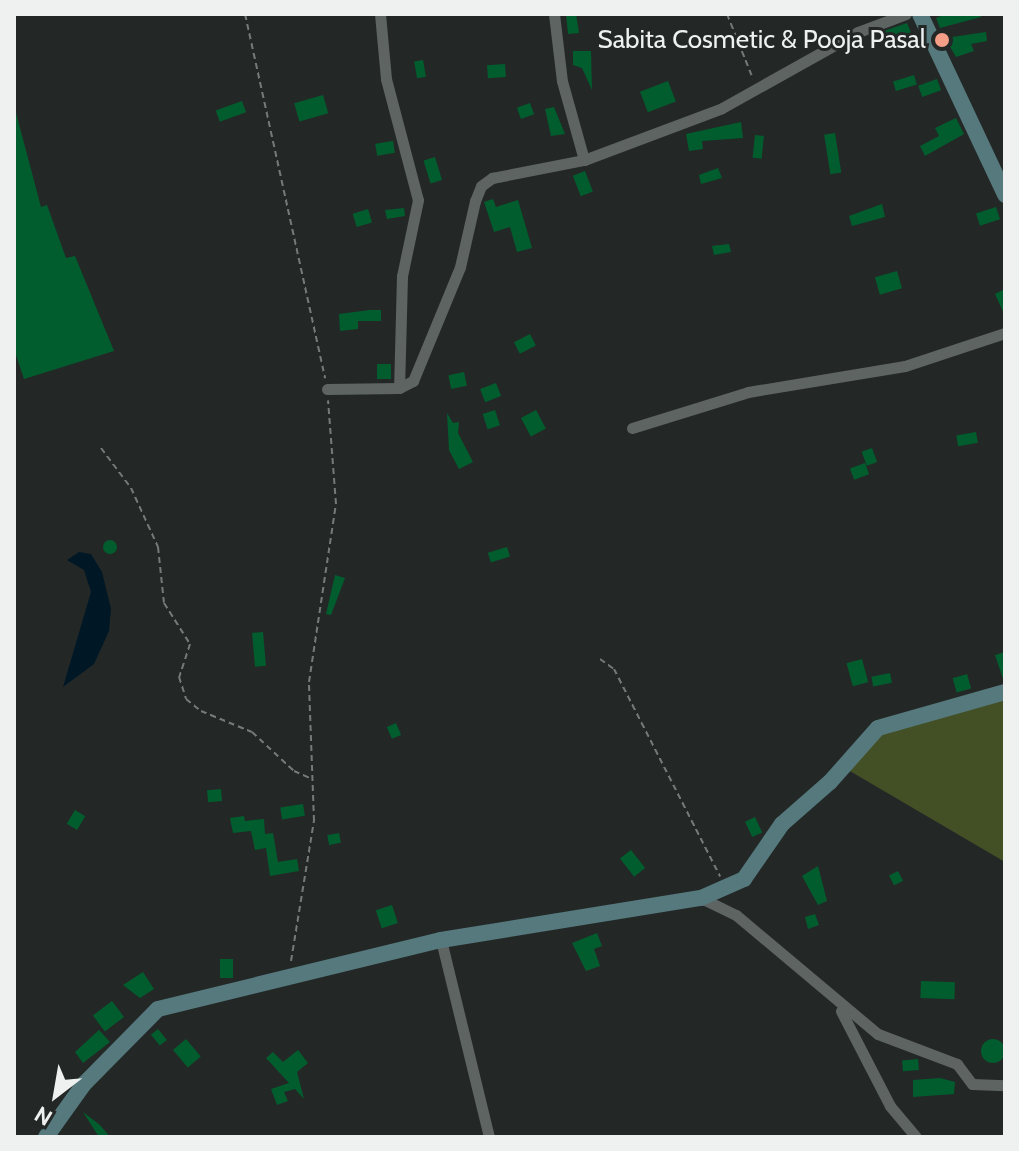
<!DOCTYPE html>
<html>
<head>
<meta charset="utf-8">
<style>
	body { margin:0 }
	#map { position:relative; width:1019px; height:1151px; overflow:hidden; background:#232827; font-family:Cabin,sans-serif }
	div>[style] { position:absolute }
	.green>* { inset:0; background:#434f25 }
	.water>* { inset:0; background:#001726 }
	.building>* { inset:0; background:#025d2e; transform-origin:0 0 }
	.round { border-radius:50% }
	.path>* { height:2px; margin-top:-1px; transform-origin:0; background:repeating-linear-gradient(90deg,#757978 0 6px,transparent 0 10px) }
	.minor>* { height:11px; margin:-5.5px; padding:0 5.5px; transform-origin:5.5px; border-radius:5.5px; background:#5e6462 }
	.secondary>* { height:16px; margin:-8px; padding:0 8px; transform-origin:8px; border-radius:8px; background:#55797d }
	.dots>* { width:22px; height:22px; translate:-50% -50%; box-sizing:border-box; border:4px solid #232827; border-radius:50% }
	span { translate:-50% -50%; white-space:nowrap; text-align:center; line-height:1.15; -webkit-text-stroke:6px #232827; paint-order:stroke }
	.poi-label { font-size:26px; color:#eef1f0 }
	.right { translate:-100% -50%; text-align:right }
	.frame { position:absolute; inset:0; border:16px solid #eef1f0; pointer-events:none }
	.north { position:absolute; left:16px; top:1055px; width:80px; height:80px; -webkit-text-stroke:6px #232827; paint-order:stroke; rotate:211deg; font-size:22px; font-weight:700; line-height:32px; text-align:center; color:#eef1f0 }
	.north::after { content:''; display:block; margin:auto; width:28px; height:36px; background:#eef1f0; clip-path:polygon(50% 0,100% 100%,50% 72%,0 100%) }
</style>
</head>
<body>
<div id="map">
	<div class="green">
		<i style="clip-path:polygon(1005px 692px,1005px 862px,843px 767px,867px 735px)"></i>
	</div>
	<div class="water">
		<i style="clip-path:polygon(79px 552px,91px 554px,102px 572px,111px 609px,109px 631px,94px 664px,63px 687px,91px 592px,84px 570px,67px 560px)"></i>
	</div>
	<div class="building">
		<i style="clip-path:polygon(566px 14px,576px 14px,579px 33px,568px 34px)"></i>
		<i style="clip-path:polygon(946px 14px,980px 14px,981px 17px,940px 28px,936px 18px)"></i>
		<i style="clip-path:polygon(907px 23px,912px 35px,891px 45px,884px 31px)"></i>
		<i style="clip-path:polygon(986px 32px,987px 41px,971px 44px,974px 51px,956px 57px,945px 38px)"></i>
		<i style="clip-path:polygon(573px 51px,591px 51px,592px 90px,582px 68px,573px 65px)"></i>
		<i style="left:423px;top:60px;width:17px;height:9px;rotate:80deg"></i>
		<i style="left:505px;top:64px;width:13px;height:18px;rotate:86deg"></i>
		<i style="left:914px;top:75px;width:10px;height:22px;rotate:73deg"></i>
		<i style="left:937px;top:79px;width:12px;height:20px;rotate:70deg"></i>
		<i style="left:668px;top:81px;width:22px;height:30px;rotate:69deg"></i>
		<i style="left:323px;top:95px;width:19px;height:30px;rotate:74deg"></i>
		<i style="left:242px;top:101px;width:12px;height:28px;rotate:70deg"></i>
		<i style="left:530px;top:103px;width:12px;height:14px;rotate:70deg"></i>
		<i style="clip-path:polygon(554px 107px,565px 134px,551px 136px,545px 109px)"></i>
		<i style="clip-path:polygon(16px 113px,41px 207px,47px 205px,66px 258px,75px 256px,114px 351px,24px 379px,14px 349px)"></i>
		<i style="clip-path:polygon(956px 118px,964px 134px,925px 156px,920px 146px,939px 136px,935px 128px)"></i>
		<i style="clip-path:polygon(741px 122px,743px 138px,702px 141px,703px 149px,689px 151px,686px 134px)"></i>
		<i style="left:835px;top:133px;width:40px;height:11px;rotate:81deg"></i>
		<i style="left:755px;top:135px;width:9px;height:23px;rotate:6deg"></i>
		<i style="left:393px;top:141px;width:12px;height:18px;rotate:81deg"></i>
		<i style="left:435px;top:157px;width:24px;height:12px;rotate:73deg"></i>
		<i style="clip-path:polygon(718px 168px,722px 178px,701px 184px,699px 175px)"></i>
		<i style="left:585px;top:171px;width:22px;height:13px;rotate:69deg"></i>
		<i style="clip-path:polygon(493px 199px,496px 207px,518px 200px,532px 248px,517px 252px,510px 227px,494px 232px,484px 202px)"></i>
		<i style="clip-path:polygon(882px 204px,885px 217px,852px 226px,849px 216px)"></i>
		<i style="left:996px;top:207px;width:13px;height:21px;rotate:72deg"></i>
		<i style="clip-path:polygon(404px 208px,405px 216px,387px 219px,385px 210px)"></i>
		<i style="left:368px;top:209px;width:14px;height:16px;rotate:73deg"></i>
		<i style="clip-path:polygon(729px 244px,731px 252px,714px 255px,712px 246px)"></i>
		<i style="left:897px;top:271px;width:18px;height:23px;rotate:74deg"></i>
		<i style="clip-path:polygon(1005px 289px,1005px 316px,995px 294px)"></i>
		<i style="clip-path:polygon(370px 310px,381px 310px,381px 321px,358px 321px,358px 329px,340px 331px,339px 314px)"></i>
		<i style="left:530px;top:334px;width:13px;height:18px;rotate:63deg"></i>
		<i style="left:377px;top:364px;width:14px;height:15px"></i>
		<i style="left:464px;top:372px;width:14px;height:16px;rotate:78deg"></i>
		<i style="left:496px;top:383px;width:14px;height:17px;rotate:69deg"></i>
		<i style="left:495px;top:410px;width:16px;height:13px;rotate:72deg"></i>
		<i style="left:536px;top:410px;width:21px;height:17px;rotate:62deg"></i>
		<i style="clip-path:polygon(447px 413px,453px 423px,459px 422px,458px 433px,473px 462px,459px 469px,449px 450px)"></i>
		<i style="left:976px;top:432px;width:11px;height:20px;rotate:80deg"></i>
		<i style="left:872px;top:448px;width:15px;height:11px;rotate:70deg"></i>
		<i style="left:865px;top:463px;width:12px;height:16px;rotate:70deg"></i>
		<i class="round" style="left:103px;top:540px;width:14px;height:14px"></i>
		<i style="left:507px;top:547px;width:10px;height:20px;rotate:73deg"></i>
		<i style="clip-path:polygon(335px 575px,345px 578px,331px 615px,326px 614px)"></i>
		<i style="left:263px;top:632px;width:34px;height:11px;rotate:85deg"></i>
		<i style="clip-path:polygon(1005px 652px,1005px 679px,1003px 679px,995px 655px)"></i>
		<i style="left:862px;top:659px;width:24px;height:16px;rotate:75deg"></i>
		<i style="left:890px;top:673px;width:10px;height:19px;rotate:79deg"></i>
		<i style="left:967px;top:674px;width:15px;height:15px;rotate:74deg"></i>
		<i style="left:396px;top:723px;width:13px;height:10px;rotate:67deg"></i>
		<i style="left:221px;top:789px;width:12px;height:14px;rotate:85deg"></i>
		<i style="left:303px;top:804px;width:12px;height:23px;rotate:81deg"></i>
		<i style="left:75px;top:810px;width:12px;height:16px;rotate:31deg"></i>
		<i style="clip-path:polygon(244px 816px,245px 821px,264px 819px,265px 834px,273px 833px,278px 862px,297px 859px,299px 871px,270px 876px,266px 848px,255px 850px,251px 831px,233px 833px,230px 818px)"></i>
		<i style="left:755px;top:817px;width:17px;height:11px;rotate:65deg"></i>
		<i style="left:339px;top:833px;width:10px;height:12px;rotate:79deg"></i>
		<i style="left:631px;top:850px;width:23px;height:14px;rotate:52deg"></i>
		<i style="clip-path:polygon(818px 866px,827px 901px,818px 905px,802px 876px)"></i>
		<i style="left:898px;top:871px;width:11px;height:10px;rotate:63deg"></i>
		<i style="left:392px;top:905px;width:19px;height:17px;rotate:72deg"></i>
		<i style="clip-path:polygon(815px 914px,819px 925px,808px 929px,805px 917px)"></i>
		<i style="clip-path:polygon(597px 933px,602px 946px,594px 949px,600px 966px,586px 971px,572px 943px)"></i>
		<i style="left:220px;top:959px;width:13px;height:19px"></i>
		<i style="clip-path:polygon(143px 972px,154px 989px,140px 998px,123px 985px)"></i>
		<i style="left:921px;top:981px;width:34px;height:17px;rotate:2deg"></i>
		<i style="left:112px;top:1001px;width:20px;height:24px;rotate:53deg"></i>
		<i style="left:158px;top:1029px;width:14px;height:9px;rotate:51deg"></i>
		<i style="clip-path:polygon(99px 1030px,110px 1042px,83px 1063px,75px 1052px)"></i>
		<i style="left:186px;top:1039px;width:23px;height:17px;rotate:50deg"></i>
		<i class="round" style="left:981px;top:1039px;width:24px;height:24px"></i>
		<i style="clip-path:polygon(298px 1050px,308px 1063px,297px 1072px,304px 1099px,295px 1089px,284px 1092px,288px 1101px,277px 1105px,271px 1089px,289px 1083px,266px 1058px,273px 1052px,283px 1062px)"></i>
		<i style="left:918px;top:1059px;width:11px;height:16px;rotate:85deg"></i>
		<i style="clip-path:polygon(940px 1078px,955px 1082px,954px 1094px,913px 1097px,913px 1080px)"></i>
		<i style="clip-path:polygon(83px 1112px,100px 1125px,110px 1137px,99px 1137px)"></i>
	</div>
	<div class="path">
		<i style="left:245px;top:14px;width:373px;rotate:77.6deg"></i>
		<i style="left:727px;top:14px;width:70px;rotate:68.2deg"></i>
		<i style="left:101px;top:448px;width:50px;rotate:53.1deg"></i>
		<i style="left:131px;top:488px;width:65px;rotate:65.4deg"></i>
		<i style="left:158px;top:547px;width:56px;rotate:83.9deg"></i>
		<i style="left:164px;top:603px;width:49px;rotate:57.6deg"></i>
		<i style="left:190px;top:644px;width:35px;rotate:108deg"></i>
		<i style="left:179px;top:677px;width:23px;rotate:72deg"></i>
		<i style="left:186px;top:699px;width:19px;rotate:39deg"></i>
		<i style="left:201px;top:711px;width:55px;rotate:22.4deg"></i>
		<i style="left:252px;top:732px;width:57px;rotate:42.9deg"></i>
		<i style="left:294px;top:771px;width:17px;rotate:24deg"></i>
		<i style="left:600px;top:659px;width:17px;rotate:36deg"></i>
		<i style="left:614px;top:669px;width:233px;rotate:62.9deg"></i>
		<i style="left:291px;top:961px;width:142px;rotate:-80.7deg"></i>
		<i style="left:314px;top:821px;width:139px;rotate:-92.1deg"></i>
		<i style="left:309px;top:682px;width:180px;rotate:-81.4deg"></i>
		<i style="left:336px;top:504px;width:104px;rotate:-94.4deg"></i>
	</div>
	<div class="minor">
		<i style="left:380px;top:14px;width:65px;rotate:84.7deg"></i>
		<i style="left:386px;top:79px;width:125px;rotate:75.2deg"></i>
		<i style="left:418px;top:200px;width:78px;rotate:101.9deg"></i>
		<i style="left:402px;top:276px;width:112px;rotate:91.5deg"></i>
		<i style="left:554px;top:14px;width:67px;rotate:83.2deg"></i>
		<i style="left:562px;top:81px;width:82px;rotate:74.4deg"></i>
		<i style="left:327px;top:389px;width:72px;rotate:-0.8deg"></i>
		<i style="left:399px;top:388px;width:16px;rotate:-27deg"></i>
		<i style="left:413px;top:381px;width:123px;rotate:-67.6deg"></i>
		<i style="left:460px;top:267px;width:68px;rotate:-77.2deg"></i>
		<i style="left:475px;top:201px;width:16px;rotate:-68deg"></i>
		<i style="left:481px;top:186px;width:14px;rotate:-36deg"></i>
		<i style="left:492px;top:178px;width:94px;rotate:-11.1deg"></i>
		<i style="left:584px;top:160px;width:147px;rotate:-20.6deg"></i>
		<i style="left:722px;top:108px;width:156px;rotate:-29.2deg"></i>
		<i style="left:858px;top:32px;width:51px;rotate:-20.6deg"></i>
		<i style="left:632px;top:428px;width:121px;rotate:-17.2deg"></i>
		<i style="left:748px;top:392px;width:159px;rotate:-9.4deg"></i>
		<i style="left:905px;top:366px;width:105px;rotate:-18.3deg"></i>
		<i style="left:701px;top:898px;width:39px;rotate:26deg"></i>
		<i style="left:736px;top:915px;width:185px;rotate:40deg"></i>
		<i style="left:878px;top:1034px;width:85px;rotate:20.8deg"></i>
		<i style="left:957px;top:1064px;width:25px;rotate:53deg"></i>
		<i style="left:972px;top:1084px;width:33px;rotate:2deg"></i>
		<i style="left:441px;top:940px;width:203px;rotate:76.3deg"></i>
		<i style="left:841px;top:1011px;width:107px;rotate:62.7deg"></i>
		<i style="left:890px;top:1106px;width:40px;rotate:50deg"></i>
	</div>
	<div class="secondary">
		<i style="left:920px;top:14px;width:200px;rotate:64.8deg"></i>
		<i style="left:46px;top:1137px;width:65px;rotate:-54.4deg"></i>
		<i style="left:84px;top:1084px;width:105px;rotate:-45.4deg"></i>
		<i style="left:158px;top:1009px;width:291px;rotate:-13.7deg"></i>
		<i style="left:441px;top:940px;width:263px;rotate:-9.2deg"></i>
		<i style="left:701px;top:898px;width:47px;rotate:-23.8deg"></i>
		<i style="left:744px;top:879px;width:67px;rotate:-55.4deg"></i>
		<i style="left:782px;top:824px;width:64px;rotate:-41.2deg"></i>
		<i style="left:830px;top:782px;width:72px;rotate:-48.4deg"></i>
		<i style="left:878px;top:728px;width:132px;rotate:-15.8deg"></i>
	</div>
	<div class="dots">
		<i style="left:942px;top:40px;background:#f49e87"></i>
	</div>
	<div class="poi-label">
		<span class="right" style="left:926px;top:40px">Sabita Cosmetic &amp; Pooja Pasal</span>
	</div>
	<div class="frame"></div>
	<div class="north">N</div>
</div>
</body>
</html>
